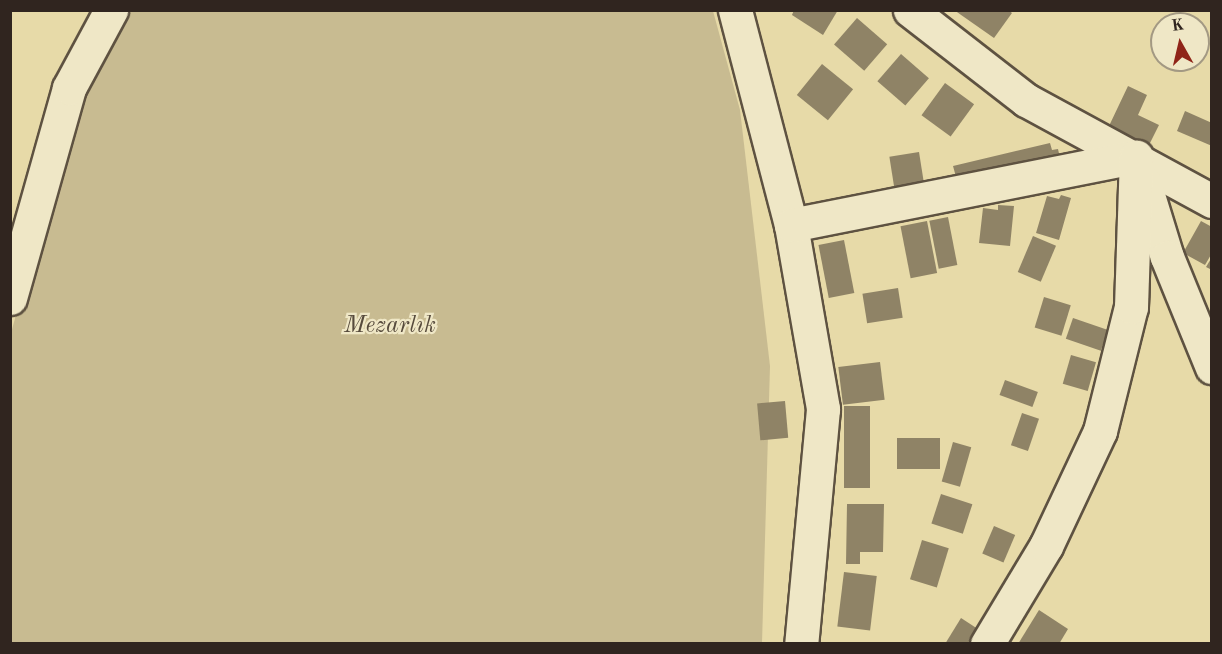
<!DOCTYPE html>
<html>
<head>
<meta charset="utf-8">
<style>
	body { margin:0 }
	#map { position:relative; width:1222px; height:654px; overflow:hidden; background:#e7daa8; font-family:"Old Standard TT",serif }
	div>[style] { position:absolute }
	.green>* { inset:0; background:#c8bb91 }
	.building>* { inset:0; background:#8f8366; transform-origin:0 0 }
	.roads { filter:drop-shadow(2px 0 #5e5241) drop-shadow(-2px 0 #5e5241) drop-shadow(0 2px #5e5241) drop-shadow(0 -2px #5e5241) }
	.minor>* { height:33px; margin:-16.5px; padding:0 16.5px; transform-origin:16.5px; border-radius:16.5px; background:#efe7c6 }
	span { translate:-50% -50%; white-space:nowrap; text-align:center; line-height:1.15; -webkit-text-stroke:4.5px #efe7c6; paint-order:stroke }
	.park-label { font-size:24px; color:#564a3c; font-style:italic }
	.frame { position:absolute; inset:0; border:12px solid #30251f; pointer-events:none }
	.north { position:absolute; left:1150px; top:12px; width:60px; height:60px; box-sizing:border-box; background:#efe7c6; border:2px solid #a39983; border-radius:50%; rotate:352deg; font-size:16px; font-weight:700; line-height:24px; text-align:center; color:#30251f }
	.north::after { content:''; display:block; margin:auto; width:21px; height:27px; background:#8f2418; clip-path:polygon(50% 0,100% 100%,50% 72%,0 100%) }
</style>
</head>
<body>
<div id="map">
	<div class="green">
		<i style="clip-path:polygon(126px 11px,713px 11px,740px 110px,770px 366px,762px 643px,11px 644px,11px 333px,82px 77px)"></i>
	</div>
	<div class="building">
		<i style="clip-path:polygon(794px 10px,838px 10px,823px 35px,792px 15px)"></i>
		<i style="clip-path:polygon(954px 10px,1008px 10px,1012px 13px,994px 38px)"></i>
		<i style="left:857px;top:18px;width:40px;height:35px;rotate:41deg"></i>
		<i style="left:901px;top:54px;width:37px;height:36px;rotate:41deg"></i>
		<i style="left:822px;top:64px;width:40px;height:40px;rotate:39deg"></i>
		<i style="left:945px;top:83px;width:36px;height:40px;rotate:36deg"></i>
		<i style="clip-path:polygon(1128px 86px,1147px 95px,1138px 115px,1159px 125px,1149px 145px,1109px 126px)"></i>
		<i style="clip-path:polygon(1185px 111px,1212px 123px,1212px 146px,1177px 131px)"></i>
		<i style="clip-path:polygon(1050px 143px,1052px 150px,1058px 149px,1060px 158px,959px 188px,953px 166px)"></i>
		<i style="left:919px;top:152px;width:43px;height:30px;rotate:81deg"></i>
		<i style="clip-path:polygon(1061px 195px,1071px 198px,1059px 240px,1036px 233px,1047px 196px,1059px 199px)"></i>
		<i style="clip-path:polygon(998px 205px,1014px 206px,1010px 246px,979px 243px,983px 208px,998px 210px)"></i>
		<i style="left:948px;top:217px;width:49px;height:19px;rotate:79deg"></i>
		<i style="left:927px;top:221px;width:53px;height:27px;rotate:79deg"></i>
		<i style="clip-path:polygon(1201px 221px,1212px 227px,1212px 253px,1205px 265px,1183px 253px)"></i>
		<i style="left:1033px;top:236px;width:25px;height:39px;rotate:23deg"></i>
		<i style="left:844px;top:240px;width:54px;height:26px;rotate:79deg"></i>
		<i style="clip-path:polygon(1212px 257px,1212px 270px,1206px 267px)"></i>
		<i style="left:898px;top:288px;width:30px;height:36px;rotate:81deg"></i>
		<i style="left:1044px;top:297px;width:28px;height:32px;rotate:17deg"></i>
		<i style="left:1073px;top:318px;width:37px;height:22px;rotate:19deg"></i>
		<i style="left:1071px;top:355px;width:26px;height:30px;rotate:16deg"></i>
		<i style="left:880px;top:362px;width:38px;height:42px;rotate:83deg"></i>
		<i style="left:1005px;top:380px;width:35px;height:16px;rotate:20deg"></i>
		<i style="left:785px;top:401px;width:37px;height:28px;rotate:85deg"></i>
		<i style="left:870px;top:406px;width:82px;height:26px;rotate:90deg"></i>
		<i style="left:1022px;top:413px;width:18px;height:34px;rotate:19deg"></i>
		<i style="left:940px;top:438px;width:31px;height:43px;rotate:90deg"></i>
		<i style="left:953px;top:442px;width:19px;height:41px;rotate:16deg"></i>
		<i style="left:941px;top:494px;width:33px;height:31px;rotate:18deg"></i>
		<i style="clip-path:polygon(847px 504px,884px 504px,883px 552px,860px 552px,860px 564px,846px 564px)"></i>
		<i style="left:994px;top:526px;width:23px;height:30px;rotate:23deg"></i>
		<i style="left:922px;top:540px;width:28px;height:41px;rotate:17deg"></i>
		<i style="left:844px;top:572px;width:33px;height:55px;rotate:7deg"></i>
		<i style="clip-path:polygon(1039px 610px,1068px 629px,1059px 644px,1018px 644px)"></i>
		<i style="clip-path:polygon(961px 618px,984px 633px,977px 644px,945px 644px)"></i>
	</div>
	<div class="roads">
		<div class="minor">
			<i style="left:735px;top:10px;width:222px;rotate:75.4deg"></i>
			<i style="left:791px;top:225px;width:187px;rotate:80.1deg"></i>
			<i style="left:823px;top:409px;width:236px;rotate:95.3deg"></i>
			<i style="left:910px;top:10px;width:147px;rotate:37.8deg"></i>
			<i style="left:1026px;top:100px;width:212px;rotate:28.5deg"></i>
			<i style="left:1144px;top:182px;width:78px;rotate:73deg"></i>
			<i style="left:1167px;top:257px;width:119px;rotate:67.8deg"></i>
			<i style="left:791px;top:225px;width:352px;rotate:-11.2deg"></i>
			<i style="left:10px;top:298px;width:218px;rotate:-74.3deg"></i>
			<i style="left:69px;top:88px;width:89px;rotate:-61.7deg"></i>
			<i style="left:987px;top:644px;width:114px;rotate:-59deg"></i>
			<i style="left:1046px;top:546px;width:127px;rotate:-64.8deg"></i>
			<i style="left:1100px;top:431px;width:128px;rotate:-76deg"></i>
			<i style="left:1131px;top:307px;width:150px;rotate:-88.1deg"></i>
		</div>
	</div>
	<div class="park-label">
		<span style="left:390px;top:327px">Mezarlık</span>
	</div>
	<div class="frame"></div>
	<div class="north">K</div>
</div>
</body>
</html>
